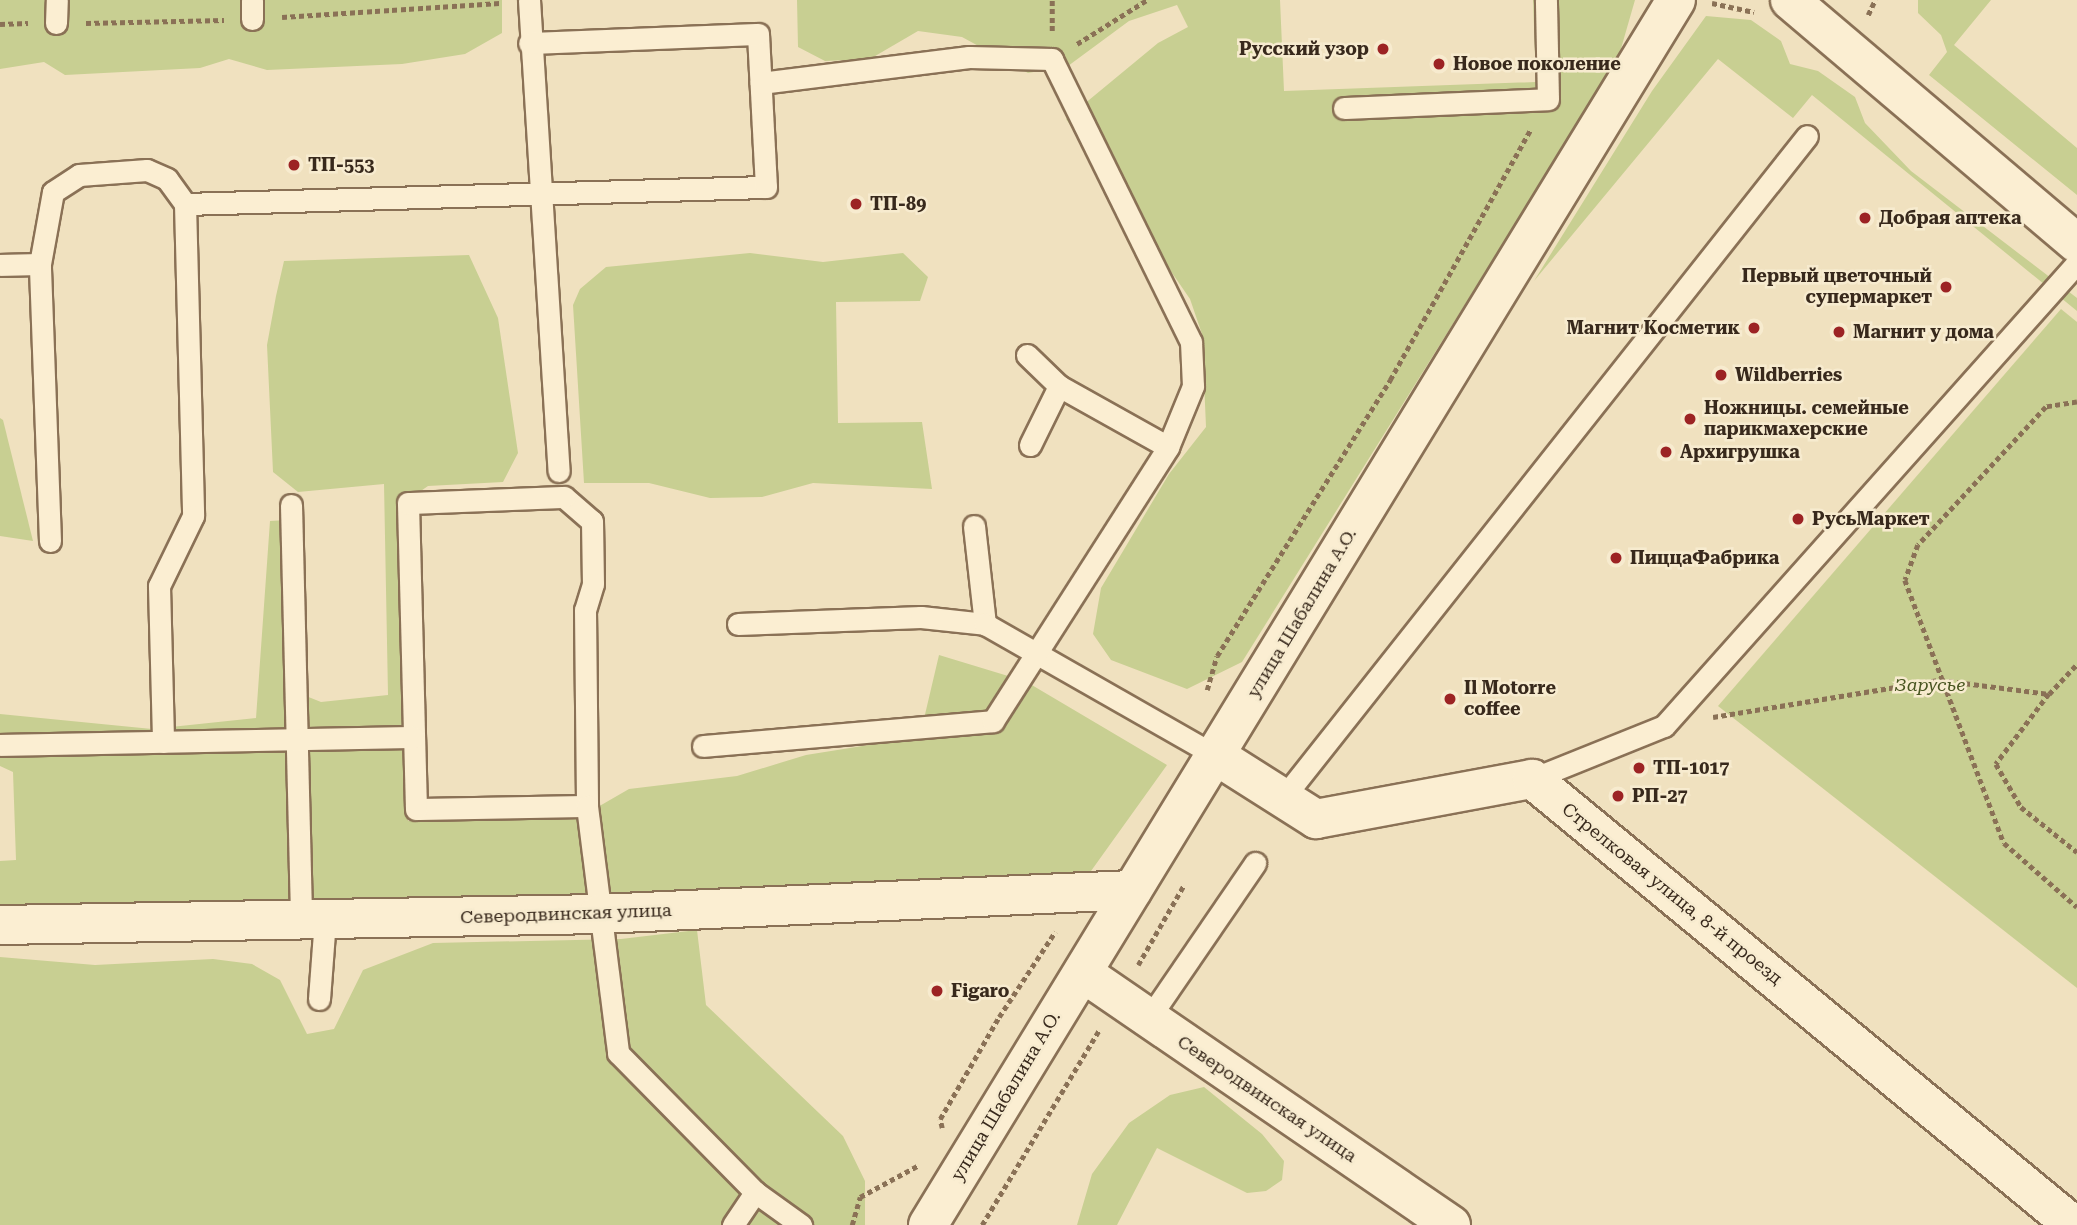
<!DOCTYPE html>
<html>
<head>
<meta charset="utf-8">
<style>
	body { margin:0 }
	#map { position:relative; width:2077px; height:1225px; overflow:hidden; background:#f0e1bf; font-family:"Roboto Serif",serif }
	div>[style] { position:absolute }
	.green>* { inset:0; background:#c8cf92 }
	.path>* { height:4.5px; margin-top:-2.25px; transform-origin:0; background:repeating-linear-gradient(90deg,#8a7156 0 5px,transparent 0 8.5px) }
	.roads { filter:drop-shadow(2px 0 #8a7156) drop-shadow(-2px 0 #8a7156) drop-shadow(0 2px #8a7156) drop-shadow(0 -2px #8a7156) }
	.lane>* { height:21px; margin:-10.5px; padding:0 10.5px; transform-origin:10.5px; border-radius:10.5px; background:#fbeed2 }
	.street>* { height:38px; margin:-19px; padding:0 19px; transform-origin:19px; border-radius:19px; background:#fbeed2 }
	.secondary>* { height:38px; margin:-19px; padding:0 19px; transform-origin:19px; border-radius:19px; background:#fbeed2 }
	.dots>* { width:19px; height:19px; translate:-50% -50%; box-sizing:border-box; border:4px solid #f7ebcf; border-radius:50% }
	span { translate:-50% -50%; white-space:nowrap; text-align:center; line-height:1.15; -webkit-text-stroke:5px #f7ebcf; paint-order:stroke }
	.poi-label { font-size:18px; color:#38291c; font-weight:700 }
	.right { translate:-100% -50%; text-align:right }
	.left { translate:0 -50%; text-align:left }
	.street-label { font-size:18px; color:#38291c }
	.park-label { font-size:18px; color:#495621; font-style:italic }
</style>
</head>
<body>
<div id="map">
	<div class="green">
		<i style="clip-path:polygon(0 0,502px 0,502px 33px,465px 54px,402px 64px,267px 70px,229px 59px,200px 68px,65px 75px,44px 62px,0 69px)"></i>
		<i style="clip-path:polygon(797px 0,1280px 0,1284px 91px,1536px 82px,1533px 0,1635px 0,1618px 59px,1242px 662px,1187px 689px,1111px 660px,1093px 634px,1101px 588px,1169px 474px,1206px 427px,1202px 334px,1190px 299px,1066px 119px,1158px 43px,1188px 27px,1177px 5px,1129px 21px,1068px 66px,1028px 73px,962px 37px,918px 31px,870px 59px,825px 61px,798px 47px)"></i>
		<i style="clip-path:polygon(1918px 0,1991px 0,1954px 45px,2077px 148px,2077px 195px,1929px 75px,1947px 52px,1941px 35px,1918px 13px)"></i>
		<i style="clip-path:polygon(1706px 16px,1751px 20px,1781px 41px,1790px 64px,1818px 71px,1855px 97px,1865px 123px,1911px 171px,2077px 298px,2077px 311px,1812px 95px,1793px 118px,1718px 59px,1534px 281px,1652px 91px)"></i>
		<i style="clip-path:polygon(750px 253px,823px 262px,903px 253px,928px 277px,920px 301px,836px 302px,838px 423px,922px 422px,932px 489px,813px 483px,762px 497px,710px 498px,649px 483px,584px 483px,573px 305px,580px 289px,606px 267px)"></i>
		<i style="clip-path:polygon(469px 255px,498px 318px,518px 453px,503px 482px,428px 486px,415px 495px,400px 587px,408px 821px,577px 819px,629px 789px,737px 776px,806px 755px,881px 743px,923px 723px,939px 655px,1025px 681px,1167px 765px,1086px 878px,692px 889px,460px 909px,59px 904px,22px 921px,0 921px,0 861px,16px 860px,13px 772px,0 766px,0 714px,152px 729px,256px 718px,270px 521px,287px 520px,286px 688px,321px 702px,388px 695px,384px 484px,298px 492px,273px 472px,267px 345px,276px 296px,284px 261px)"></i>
		<i style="clip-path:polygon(2061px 309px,2077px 322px,2077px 988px,1718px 706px)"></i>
		<i style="clip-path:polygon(0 418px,3px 420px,33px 541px,0 536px)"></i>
		<i style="clip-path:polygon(697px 930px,706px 1005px,843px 1136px,865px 1181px,865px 1225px,0 1225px,0 957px,95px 965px,213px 959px,252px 964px,280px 980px,307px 1034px,334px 1029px,363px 970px,433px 943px,621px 939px)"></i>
		<i style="clip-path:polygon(1204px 1087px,1262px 1134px,1284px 1161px,1282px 1180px,1266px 1191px,1247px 1193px,1157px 1148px,1117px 1225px,1077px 1225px,1092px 1174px,1129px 1123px,1170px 1095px)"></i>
	</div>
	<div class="path">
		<i style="left:1712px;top:3px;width:43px;rotate:12.1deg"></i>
		<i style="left:1868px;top:15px;width:17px;rotate:-65deg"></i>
		<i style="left:282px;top:17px;width:218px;rotate:-3.7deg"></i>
		<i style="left:86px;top:23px;width:138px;rotate:-1.2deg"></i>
		<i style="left:0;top:24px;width:28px;rotate:-2deg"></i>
		<i style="left:1052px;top:31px;width:31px;rotate:-90deg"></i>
		<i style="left:1077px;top:44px;width:83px;rotate:-32.2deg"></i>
		<i style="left:2077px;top:402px;width:31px;rotate:171deg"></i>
		<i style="left:2046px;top:407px;width:188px;rotate:132.8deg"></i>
		<i style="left:1918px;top:545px;width:37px;rotate:110deg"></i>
		<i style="left:1905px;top:580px;width:281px;rotate:69.4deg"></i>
		<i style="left:2004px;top:843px;width:97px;rotate:41.2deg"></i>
		<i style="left:1207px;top:690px;width:35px;rotate:-74deg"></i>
		<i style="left:1217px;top:656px;width:326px;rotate:-57.9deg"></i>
		<i style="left:1390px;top:380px;width:288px;rotate:-60.7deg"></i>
		<i style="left:2049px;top:694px;width:88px;rotate:127.1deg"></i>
		<i style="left:1996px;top:764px;width:50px;rotate:59.8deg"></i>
		<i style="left:2021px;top:807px;width:72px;rotate:38.8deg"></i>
		<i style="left:1713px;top:717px;width:230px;rotate:-9.3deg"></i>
		<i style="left:1940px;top:680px;width:110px;rotate:7.3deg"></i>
		<i style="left:2049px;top:694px;width:41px;rotate:-47deg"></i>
		<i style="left:1138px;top:965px;width:92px;rotate:-60.1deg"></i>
		<i style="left:942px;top:1128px;width:9px;rotate:-103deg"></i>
		<i style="left:940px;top:1119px;width:118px;rotate:-60deg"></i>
		<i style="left:999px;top:1017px;width:102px;rotate:-56.6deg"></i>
		<i style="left:852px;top:1225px;width:29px;rotate:-74deg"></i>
		<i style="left:860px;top:1197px;width:65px;rotate:-28.5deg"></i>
		<i style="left:982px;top:1225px;width:227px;rotate:-59deg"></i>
	</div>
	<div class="roads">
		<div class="lane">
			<i style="left:529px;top:0;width:472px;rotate:86.4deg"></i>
			<i style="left:252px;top:19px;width:19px;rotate:-90deg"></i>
			<i style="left:56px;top:23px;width:23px;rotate:-88deg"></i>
			<i style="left:1344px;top:108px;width:204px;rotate:-2.5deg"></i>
			<i style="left:1548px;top:99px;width:99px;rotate:-91.2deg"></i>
			<i style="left:185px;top:204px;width:581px;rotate:-1.68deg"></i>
			<i style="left:766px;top:187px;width:153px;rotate:-93deg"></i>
			<i style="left:758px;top:34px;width:229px;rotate:177.7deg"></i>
			<i style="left:0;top:265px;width:40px;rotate:-1.4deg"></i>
			<i style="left:1027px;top:355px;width:45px;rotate:44.1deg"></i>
			<i style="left:1030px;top:445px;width:66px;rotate:-63.8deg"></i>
			<i style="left:1059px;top:386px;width:125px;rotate:29.2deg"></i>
			<i style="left:564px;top:497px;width:37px;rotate:41deg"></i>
			<i style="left:592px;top:521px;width:63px;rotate:89.1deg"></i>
			<i style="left:593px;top:584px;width:27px;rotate:107deg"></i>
			<i style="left:585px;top:610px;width:196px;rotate:89.4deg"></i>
			<i style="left:587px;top:806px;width:171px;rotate:179deg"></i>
			<i style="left:416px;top:809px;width:306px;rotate:-91.5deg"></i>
			<i style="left:408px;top:503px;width:156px;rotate:-2.2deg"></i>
			<i style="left:291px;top:505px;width:415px;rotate:88.6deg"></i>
			<i style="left:974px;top:526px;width:99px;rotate:83.6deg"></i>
			<i style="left:50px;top:541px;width:277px;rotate:-92.1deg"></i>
			<i style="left:40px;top:264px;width:73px;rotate:-79.8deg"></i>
			<i style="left:53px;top:192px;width:31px;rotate:-33deg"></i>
			<i style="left:79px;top:175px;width:68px;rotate:-4.2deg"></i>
			<i style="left:147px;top:170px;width:22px;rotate:24deg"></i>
			<i style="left:167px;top:179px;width:31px;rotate:54deg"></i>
			<i style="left:185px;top:204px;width:312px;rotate:88.5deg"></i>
			<i style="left:193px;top:516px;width:78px;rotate:115.9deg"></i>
			<i style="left:159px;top:586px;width:156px;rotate:88.5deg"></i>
			<i style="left:738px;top:624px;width:183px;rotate:-2.2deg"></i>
			<i style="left:921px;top:617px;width:64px;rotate:6.2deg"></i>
			<i style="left:985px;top:624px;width:265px;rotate:29.7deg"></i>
			<i style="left:0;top:745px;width:413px;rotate:-1.1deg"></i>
			<i style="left:703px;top:746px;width:291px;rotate:-4.9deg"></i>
			<i style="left:993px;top:721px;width:325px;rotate:-57.4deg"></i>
			<i style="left:1168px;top:447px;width:66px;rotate:-67.7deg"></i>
			<i style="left:1193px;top:386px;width:44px;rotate:-92.6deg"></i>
			<i style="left:1191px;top:342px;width:315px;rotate:-116.2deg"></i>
			<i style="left:1052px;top:59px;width:83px;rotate:-178.6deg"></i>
			<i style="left:969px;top:57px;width:210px;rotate:172.9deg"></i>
			<i style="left:1532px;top:779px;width:142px;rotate:-21.9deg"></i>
			<i style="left:1664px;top:726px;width:620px;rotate:-48.27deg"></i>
			<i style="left:1283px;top:798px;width:844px;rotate:-51.64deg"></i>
			<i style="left:587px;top:806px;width:249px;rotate:82.8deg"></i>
			<i style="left:618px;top:1053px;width:195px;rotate:45.4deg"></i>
			<i style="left:319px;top:999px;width:80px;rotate:-85.7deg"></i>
			<i style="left:1149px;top:1018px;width:188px;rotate:-55.6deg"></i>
			<i style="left:733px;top:1225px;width:40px;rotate:-56deg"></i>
			<i style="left:755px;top:1192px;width:57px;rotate:35.7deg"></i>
		</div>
		<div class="street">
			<i style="left:1215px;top:755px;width:120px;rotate:32.4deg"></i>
			<i style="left:1316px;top:819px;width:220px;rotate:-10.5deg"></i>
			<i style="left:1532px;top:779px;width:701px;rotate:39.5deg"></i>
			<i style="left:0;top:925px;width:599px;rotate:-1.05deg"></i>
			<i style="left:599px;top:914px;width:534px;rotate:-2.58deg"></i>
			<i style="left:1083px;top:973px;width:446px;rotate:34.4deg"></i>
		</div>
		<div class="secondary">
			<i style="left:1790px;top:0;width:376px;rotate:40.3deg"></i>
			<i style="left:928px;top:1225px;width:1435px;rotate:-58.59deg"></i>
		</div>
	</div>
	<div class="dots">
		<i style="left:1383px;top:49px;background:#9c2324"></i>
		<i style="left:1439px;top:64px;background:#9c2324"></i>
		<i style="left:294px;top:165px;background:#9c2324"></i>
		<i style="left:856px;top:204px;background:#9c2324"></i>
		<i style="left:1865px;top:218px;background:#9c2324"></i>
		<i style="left:1946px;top:287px;background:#9c2324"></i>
		<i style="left:1754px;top:328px;background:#9c2324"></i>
		<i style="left:1839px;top:332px;background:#9c2324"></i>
		<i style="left:1721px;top:375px;background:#9c2324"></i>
		<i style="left:1690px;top:419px;background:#9c2324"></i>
		<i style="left:1666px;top:452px;background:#9c2324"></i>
		<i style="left:1798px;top:519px;background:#9c2324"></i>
		<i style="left:1616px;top:558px;background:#9c2324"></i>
		<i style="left:1450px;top:699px;background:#9c2324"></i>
		<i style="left:1639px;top:768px;background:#9c2324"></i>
		<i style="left:1618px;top:796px;background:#9c2324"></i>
		<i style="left:937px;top:991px;background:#9c2324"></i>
	</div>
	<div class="poi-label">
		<span class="right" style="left:1369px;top:49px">Русский узор</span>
		<span class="left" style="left:1453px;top:64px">Новое поколение</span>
		<span class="left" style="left:308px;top:165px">ТП-553</span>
		<span class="left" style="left:870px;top:204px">ТП-89</span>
		<span class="left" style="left:1879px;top:218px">Добрая аптека</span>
		<span class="right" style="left:1932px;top:287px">Первый цветочный<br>супермаркет</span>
		<span class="right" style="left:1740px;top:328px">Магнит Косметик</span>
		<span class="left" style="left:1853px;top:332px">Магнит у дома</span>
		<span class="left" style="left:1735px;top:375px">Wildberries</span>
		<span class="left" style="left:1704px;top:419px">Ножницы. семейные<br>парикмахерские</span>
		<span class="left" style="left:1680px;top:452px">Архигрушка</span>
		<span class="left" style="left:1812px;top:519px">РусьМаркет</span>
		<span class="left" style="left:1630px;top:558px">ПиццаФабрика</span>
		<span class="left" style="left:1464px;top:699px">Il Motorre<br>coffee</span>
		<span class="left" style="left:1653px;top:768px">ТП-1017</span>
		<span class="left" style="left:1632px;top:796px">РП-27</span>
		<span class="left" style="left:951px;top:991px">Figaro</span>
	</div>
	<div class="street-label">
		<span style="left:1302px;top:613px;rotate:-59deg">улица Шабалина А.О.</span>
		<span style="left:1672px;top:894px;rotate:39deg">Стрелковая улица, 8-й проезд</span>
		<span style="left:566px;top:914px;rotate:-2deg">Северодвинская улица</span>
		<span style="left:1006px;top:1096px;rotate:-59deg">улица Шабалина А.О.</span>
		<span style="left:1267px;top:1099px;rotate:34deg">Северодвинская улица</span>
	</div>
	<div class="park-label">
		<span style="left:1930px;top:685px">Зарусье</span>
	</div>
</div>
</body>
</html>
